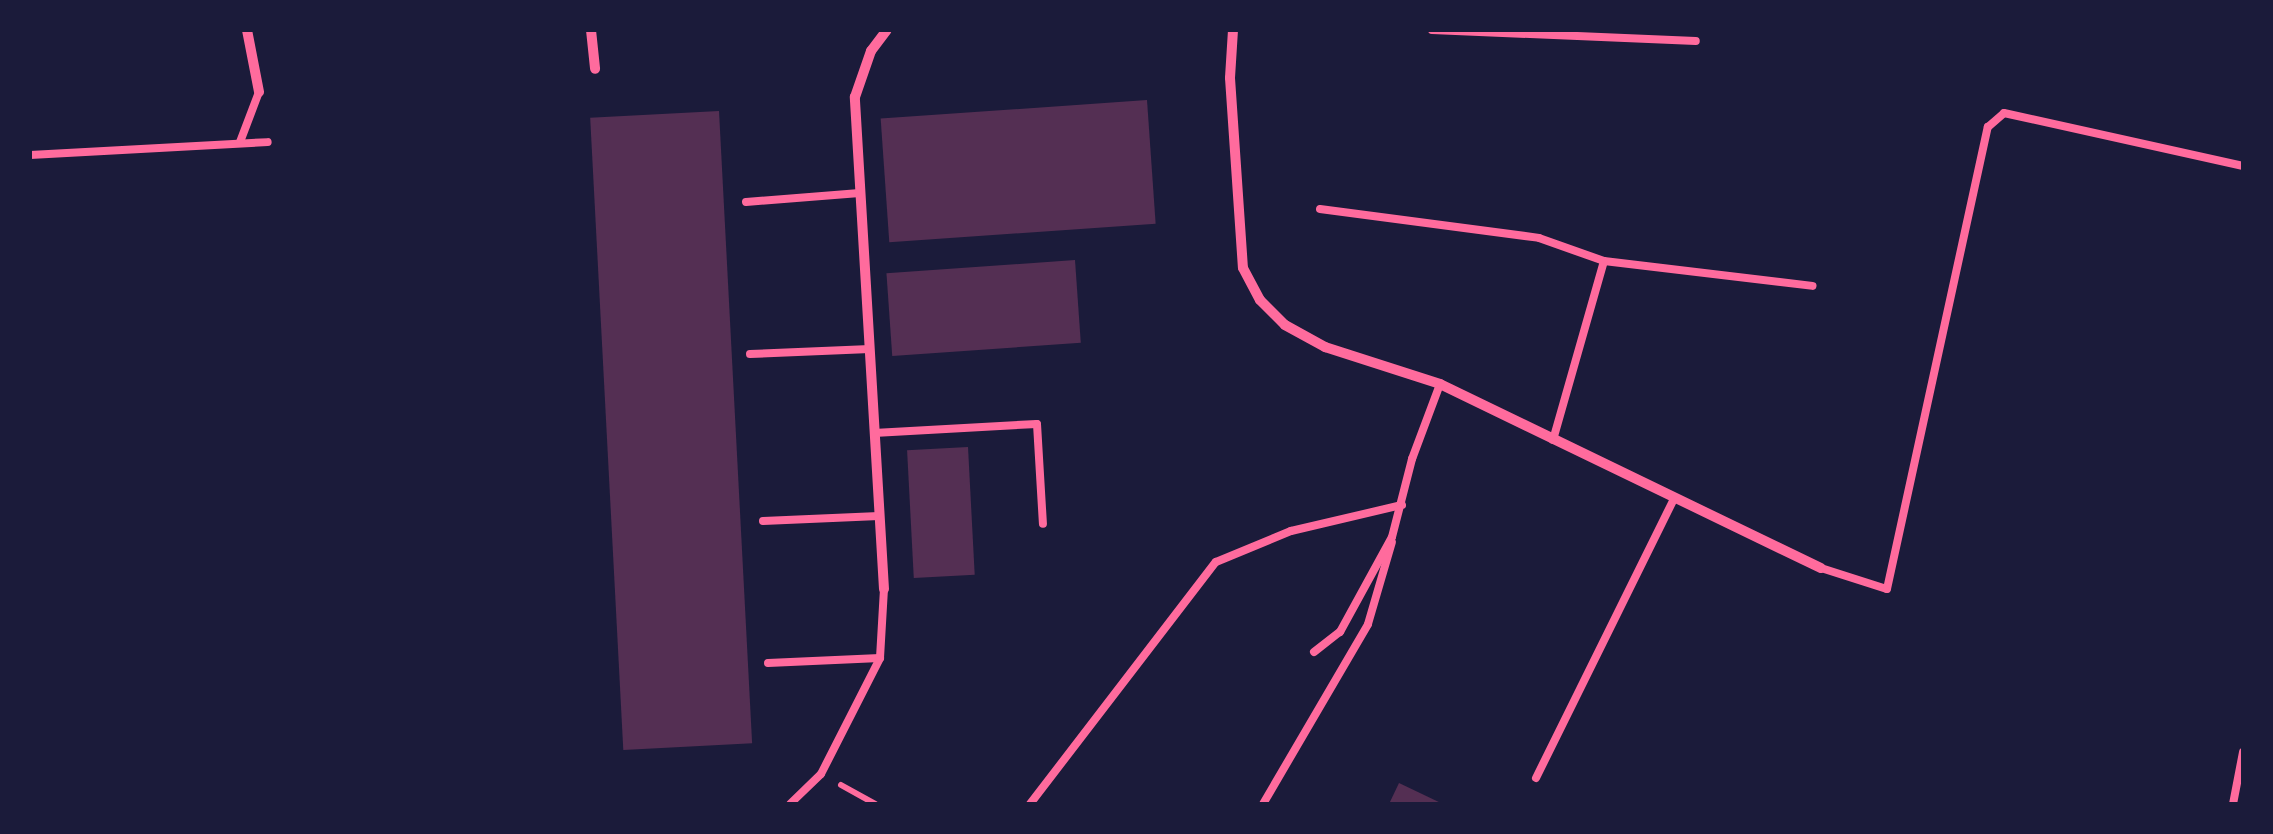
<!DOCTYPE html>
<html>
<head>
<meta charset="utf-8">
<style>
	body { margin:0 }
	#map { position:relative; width:2273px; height:834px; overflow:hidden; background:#1b1b3a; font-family:"PT Sans",sans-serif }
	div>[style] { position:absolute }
	.building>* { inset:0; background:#542f53; transform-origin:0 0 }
	.path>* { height:6px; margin:-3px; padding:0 3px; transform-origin:3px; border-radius:3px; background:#ff6b9d }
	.service>* { height:8px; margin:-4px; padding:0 4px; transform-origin:4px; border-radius:4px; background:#ff6b9d }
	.minor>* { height:10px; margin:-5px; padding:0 5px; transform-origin:5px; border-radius:5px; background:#ff6b9d }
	span { translate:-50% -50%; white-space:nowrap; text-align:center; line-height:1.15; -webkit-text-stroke:8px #1b1b3a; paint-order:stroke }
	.frame { position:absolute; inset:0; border:32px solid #1b1b3a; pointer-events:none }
</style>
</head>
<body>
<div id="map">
	<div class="building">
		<i style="left:1147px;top:100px;width:124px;height:267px;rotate:86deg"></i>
		<i style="left:719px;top:111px;width:633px;height:129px;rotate:87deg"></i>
		<i style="left:1075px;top:260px;width:83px;height:189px;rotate:86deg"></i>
		<i style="left:968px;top:447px;width:128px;height:61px;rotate:87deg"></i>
		<i style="clip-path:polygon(1399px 783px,1443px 804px,1389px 804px)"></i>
	</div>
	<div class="path">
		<i style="left:841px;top:785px;width:39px;rotate:29deg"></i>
	</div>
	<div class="service">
		<i style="left:1432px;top:30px;width:264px;rotate:2.4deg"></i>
		<i style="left:240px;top:142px;width:53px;rotate:-69.2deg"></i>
		<i style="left:30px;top:155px;width:238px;rotate:-3.1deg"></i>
		<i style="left:746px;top:202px;width:114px;rotate:-4.5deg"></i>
		<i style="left:1320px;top:209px;width:221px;rotate:7.5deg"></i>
		<i style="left:1539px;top:238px;width:69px;rotate:19.5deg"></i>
		<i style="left:1604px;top:261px;width:210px;rotate:6.8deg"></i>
		<i style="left:750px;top:354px;width:120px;rotate:-2.4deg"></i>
		<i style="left:874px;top:433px;width:163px;rotate:-3.2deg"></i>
		<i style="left:1037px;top:424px;width:100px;rotate:86.6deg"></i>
		<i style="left:1553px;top:440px;width:186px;rotate:-74.1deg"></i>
		<i style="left:763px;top:521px;width:116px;rotate:-2.5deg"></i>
		<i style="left:1821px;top:568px;width:69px;rotate:17.7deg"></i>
		<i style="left:1887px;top:589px;width:473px;rotate:-77.7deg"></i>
		<i style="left:1988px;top:127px;width:21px;rotate:-41deg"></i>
		<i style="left:2004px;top:113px;width:245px;rotate:12.5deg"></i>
		<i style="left:1314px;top:652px;width:33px;rotate:-38deg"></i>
		<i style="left:1340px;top:632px;width:108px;rotate:-61.3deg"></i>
		<i style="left:1392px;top:537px;width:81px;rotate:-75.6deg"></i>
		<i style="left:1412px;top:459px;width:80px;rotate:-69.5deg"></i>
		<i style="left:768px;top:663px;width:112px;rotate:-2.6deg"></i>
		<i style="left:1536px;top:778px;width:311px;rotate:-63.7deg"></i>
		<i style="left:790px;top:804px;width:43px;rotate:-44.1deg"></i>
		<i style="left:821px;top:774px;width:130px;rotate:-63deg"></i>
		<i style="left:880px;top:658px;width:69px;rotate:-86.7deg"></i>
		<i style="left:1030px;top:804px;width:305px;rotate:-52.5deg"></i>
		<i style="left:1216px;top:562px;width:81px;rotate:-22.5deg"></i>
		<i style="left:1291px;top:531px;width:114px;rotate:-13.2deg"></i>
		<i style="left:1263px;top:804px;width:208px;rotate:-59.7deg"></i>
		<i style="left:1368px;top:624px;width:85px;rotate:-73.7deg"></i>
		<i style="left:2233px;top:804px;width:53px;rotate:-79.1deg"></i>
	</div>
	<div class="minor">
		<i style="left:247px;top:30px;width:63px;rotate:79deg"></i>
		<i style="left:591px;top:30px;width:39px;rotate:84deg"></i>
		<i style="left:1233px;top:30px;width:48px;rotate:93.6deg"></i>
		<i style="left:1230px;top:78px;width:190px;rotate:86.1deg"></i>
		<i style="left:1243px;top:268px;width:36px;rotate:62deg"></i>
		<i style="left:1260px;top:300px;width:35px;rotate:45deg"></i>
		<i style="left:1285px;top:325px;width:46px;rotate:28.8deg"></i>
		<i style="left:1325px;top:347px;width:121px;rotate:17.8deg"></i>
		<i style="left:1440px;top:384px;width:423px;rotate:25.8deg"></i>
		<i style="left:884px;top:589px;width:493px;rotate:-93.4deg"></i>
		<i style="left:855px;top:97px;width:49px;rotate:-70.8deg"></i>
		<i style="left:871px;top:51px;width:26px;rotate:-53deg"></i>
	</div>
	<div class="frame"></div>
</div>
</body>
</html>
